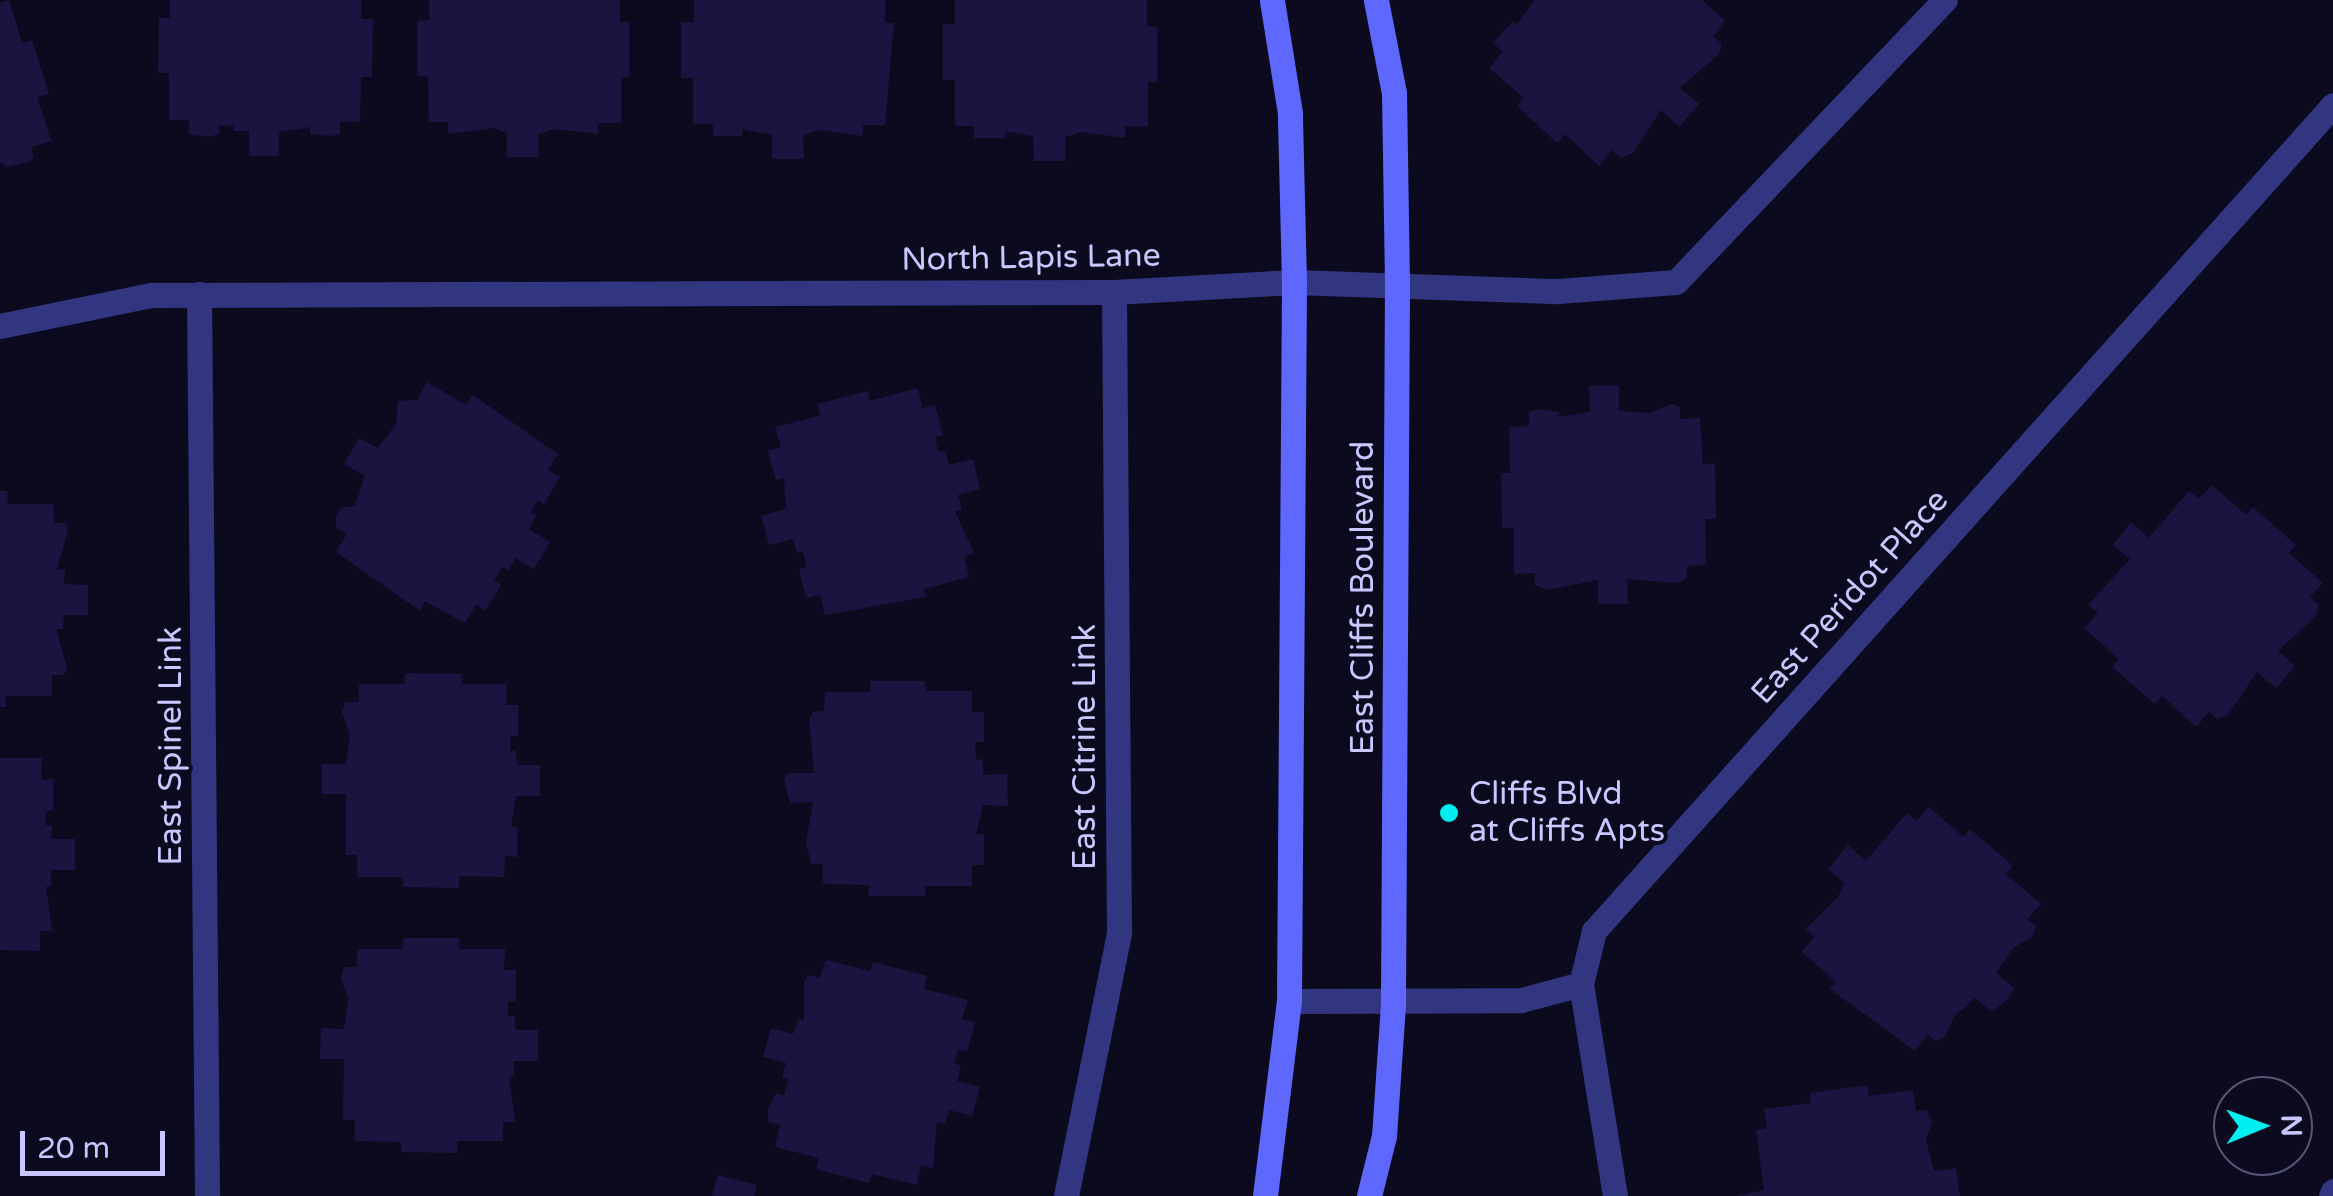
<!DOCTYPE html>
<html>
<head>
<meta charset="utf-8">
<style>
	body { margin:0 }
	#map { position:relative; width:2333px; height:1196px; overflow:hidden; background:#0c0a1e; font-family:"Varela Round",sans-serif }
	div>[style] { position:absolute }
	.building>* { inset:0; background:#1a1540 }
	.lane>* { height:25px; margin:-12.5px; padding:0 12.5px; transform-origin:12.5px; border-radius:12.5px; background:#323680 }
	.street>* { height:25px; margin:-12.5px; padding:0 12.5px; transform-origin:12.5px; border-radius:12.5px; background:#323680 }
	.secondary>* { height:25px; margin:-12.5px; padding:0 12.5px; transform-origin:12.5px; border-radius:12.5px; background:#5e68ff }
	.dots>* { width:28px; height:28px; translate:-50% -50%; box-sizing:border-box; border:5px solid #0c0a1e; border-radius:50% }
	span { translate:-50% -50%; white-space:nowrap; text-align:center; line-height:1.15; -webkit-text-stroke:8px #0c0a1e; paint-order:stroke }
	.street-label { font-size:32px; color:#c9c7ff }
	.poi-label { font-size:32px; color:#c9c7ff }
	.left { translate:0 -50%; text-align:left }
	.north { position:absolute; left:2213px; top:1076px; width:100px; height:100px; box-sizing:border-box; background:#0c0a1e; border:2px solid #585678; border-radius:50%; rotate:89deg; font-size:28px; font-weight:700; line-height:40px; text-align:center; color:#c9c7ff }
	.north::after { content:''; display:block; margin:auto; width:35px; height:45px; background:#00eef2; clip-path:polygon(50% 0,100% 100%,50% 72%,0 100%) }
	.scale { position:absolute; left:20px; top:1131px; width:145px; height:45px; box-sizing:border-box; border:5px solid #c9c7ff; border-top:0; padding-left:12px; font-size:30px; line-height:35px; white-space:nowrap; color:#c9c7ff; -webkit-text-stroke:8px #0c0a1e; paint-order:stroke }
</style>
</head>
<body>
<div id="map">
	<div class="building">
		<i style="clip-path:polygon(9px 0,22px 43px,32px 40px,49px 94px,37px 97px,51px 141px,31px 147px,34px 158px,28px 162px,6px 167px,0 162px,0 3px)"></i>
		<i style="clip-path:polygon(170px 0,361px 0,361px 19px,373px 19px,372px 77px,361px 77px,360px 122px,340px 121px,340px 134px,330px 136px,310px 134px,310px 127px,279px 132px,279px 156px,249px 156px,249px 131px,233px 131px,234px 126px,219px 125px,219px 134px,208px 137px,189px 134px,189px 120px,169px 120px,169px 73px,158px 73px,159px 18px,170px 18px)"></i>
		<i style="clip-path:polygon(429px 0,620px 0,620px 22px,629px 22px,629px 78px,621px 77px,621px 123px,598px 123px,598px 134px,554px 129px,538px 134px,539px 157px,507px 157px,507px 133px,493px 128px,448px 134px,448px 122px,429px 122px,428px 77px,417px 76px,417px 21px,429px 20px)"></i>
		<i style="clip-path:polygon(694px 0,885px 0,885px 23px,894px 23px,885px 125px,863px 125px,863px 136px,819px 130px,803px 135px,804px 159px,772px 159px,772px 135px,742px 129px,742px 136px,713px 136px,713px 124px,693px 124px,693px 78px,681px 78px,681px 22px,694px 22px)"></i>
		<i style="clip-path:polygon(955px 0,1147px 0,1147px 26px,1157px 27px,1157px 82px,1148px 82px,1148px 127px,1125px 126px,1125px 138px,1081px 132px,1065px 137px,1065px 161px,1034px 161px,1033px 136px,1005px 131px,1005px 138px,974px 138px,974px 126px,955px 126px,955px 80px,943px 80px,943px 24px,955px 24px)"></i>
		<i style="clip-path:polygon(1534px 0,1702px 0,1725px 21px,1713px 36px,1722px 44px,1719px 54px,1680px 88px,1699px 104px,1679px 127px,1661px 110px,1633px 153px,1621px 158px,1612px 150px,1599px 166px,1565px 134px,1557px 143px,1517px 106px,1524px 98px,1489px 68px,1503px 52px,1493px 43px,1513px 21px,1517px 25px)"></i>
		<i style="clip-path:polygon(427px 382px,466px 405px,473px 395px,558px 454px,548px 470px,560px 477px,544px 504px,538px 500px,530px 513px,536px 516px,529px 529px,550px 542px,534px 569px,515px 558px,509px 570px,502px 567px,494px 580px,501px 585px,485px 611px,476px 605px,465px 623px,425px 601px,420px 611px,336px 552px,347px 534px,336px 527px,336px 517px,340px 508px,355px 506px,365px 476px,344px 464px,359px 438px,378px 448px,396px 424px,398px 401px,417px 400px)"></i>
		<i style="clip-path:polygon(1619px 385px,1619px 411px,1651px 413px,1671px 404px,1680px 407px,1680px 419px,1700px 418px,1703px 464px,1715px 463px,1716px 519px,1705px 519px,1706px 565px,1687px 566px,1687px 578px,1678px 583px,1627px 579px,1628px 604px,1598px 604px,1598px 580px,1547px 590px,1535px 585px,1535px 573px,1514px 574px,1514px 528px,1502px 528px,1501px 473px,1510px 473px,1509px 427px,1529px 426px,1529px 412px,1541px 409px,1559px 412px,1559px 417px,1590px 412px,1589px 386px)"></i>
		<i style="clip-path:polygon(918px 388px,922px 408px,935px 405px,943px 435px,935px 437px,938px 452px,945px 450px,949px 465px,973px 459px,980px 489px,958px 495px,962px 510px,955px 511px,974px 553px,964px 556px,969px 577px,924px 589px,926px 597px,825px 615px,820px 595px,806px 598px,799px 569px,807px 567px,803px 552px,797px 553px,793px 539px,769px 545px,761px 516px,786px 509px,784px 478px,776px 480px,768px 451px,781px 447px,775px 427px,820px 416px,817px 404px,868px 391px,870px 401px)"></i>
		<i style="clip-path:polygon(2212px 485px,2246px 515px,2253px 507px,2296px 545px,2289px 553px,2323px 583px,2310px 597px,2319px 605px,2316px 616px,2278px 651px,2295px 666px,2276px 688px,2257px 672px,2228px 715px,2217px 719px,2209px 712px,2196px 727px,2162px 696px,2155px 704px,2112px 667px,2119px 659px,2084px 628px,2098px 613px,2088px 605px,2130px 559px,2113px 545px,2131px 522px,2149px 538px,2189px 491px,2199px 499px)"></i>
		<i style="clip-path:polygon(0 491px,7px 491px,8px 504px,53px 504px,54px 523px,66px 523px,68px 530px,57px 570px,65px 569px,64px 584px,88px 585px,88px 615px,64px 615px,63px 629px,56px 629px,67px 667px,64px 675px,52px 675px,52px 696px,5px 696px,6px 707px,0 707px)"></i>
		<i style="clip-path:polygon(405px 673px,462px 674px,461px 684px,507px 684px,506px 705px,518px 705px,518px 736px,511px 736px,510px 751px,516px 751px,517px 765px,540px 765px,540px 796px,516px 796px,511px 827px,517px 827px,517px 857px,505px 856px,504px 877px,459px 876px,459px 888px,403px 887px,403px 877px,357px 877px,357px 855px,346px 855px,346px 794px,322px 794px,322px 764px,346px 764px,350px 734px,342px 713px,345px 702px,359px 702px,359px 684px,405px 684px)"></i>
		<i style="clip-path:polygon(870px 681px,925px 681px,926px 691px,972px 691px,972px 712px,984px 712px,984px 742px,975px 742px,976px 759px,983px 760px,983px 775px,1007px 774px,1008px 806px,983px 805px,976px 834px,984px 834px,984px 865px,972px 865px,972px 886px,925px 886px,925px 896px,868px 896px,869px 885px,823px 884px,823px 864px,811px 864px,806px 842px,813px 802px,790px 803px,784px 780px,788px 773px,814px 773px,809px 719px,813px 712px,824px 711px,825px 692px,870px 692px)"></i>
		<i style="clip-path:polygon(0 758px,42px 758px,41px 780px,53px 779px,53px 810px,46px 811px,45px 825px,52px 825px,51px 839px,75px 839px,75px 870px,51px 870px,51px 886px,46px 887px,52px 931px,40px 931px,40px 951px,0 950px)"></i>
		<i style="clip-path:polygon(1929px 807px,1963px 837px,1970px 829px,2013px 866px,2006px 874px,2041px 904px,2027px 919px,2036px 926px,2032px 937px,2013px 948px,1996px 973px,2014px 988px,2009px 998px,1992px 1012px,1975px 998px,1954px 1017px,1945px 1037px,1935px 1041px,1928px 1035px,1915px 1051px,1830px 989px,1836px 982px,1802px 952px,1814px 937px,1806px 929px,1838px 897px,1844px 883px,1828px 869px,1848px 845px,1866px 861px,1907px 813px,1916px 821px)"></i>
		<i style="clip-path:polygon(403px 938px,459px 938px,459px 949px,505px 949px,504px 970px,516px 970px,516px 1001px,508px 1001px,508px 1016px,515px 1016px,515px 1030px,538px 1030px,538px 1061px,514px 1061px,514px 1077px,509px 1077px,515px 1122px,503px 1122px,503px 1141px,457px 1141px,457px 1153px,401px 1152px,401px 1142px,355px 1141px,355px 1120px,343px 1120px,344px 1059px,320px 1059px,321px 1028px,344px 1029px,348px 999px,341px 978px,344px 967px,357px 967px,357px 949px,403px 949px)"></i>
		<i style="clip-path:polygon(826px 960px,870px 971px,873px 962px,927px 976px,924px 989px,968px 1000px,962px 1019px,975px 1022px,967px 1052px,958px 1049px,954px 1064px,961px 1065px,957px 1081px,980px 1087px,972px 1116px,949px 1110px,945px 1123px,937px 1122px,933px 1168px,921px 1165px,917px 1185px,872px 1174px,869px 1183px,816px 1169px,819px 1158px,775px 1147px,780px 1125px,768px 1122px,768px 1110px,776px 1093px,784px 1096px,788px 1079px,782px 1078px,786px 1063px,763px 1057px,771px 1028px,793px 1034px,798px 1019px,804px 1021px,804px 983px,808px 975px,820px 978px)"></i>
		<i style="clip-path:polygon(1867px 1085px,1869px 1096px,1913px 1090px,1916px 1111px,1926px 1110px,1932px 1121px,1926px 1140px,1934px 1171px,1956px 1168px,1960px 1196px,1736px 1196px,1764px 1190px,1756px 1130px,1767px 1128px,1764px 1109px,1811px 1103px,1810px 1093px)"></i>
		<i style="clip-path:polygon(718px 1175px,757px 1185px,754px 1196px,712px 1196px)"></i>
	</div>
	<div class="lane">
		<i style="left:199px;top:294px;width:902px;rotate:89.49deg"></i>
		<i style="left:0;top:326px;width:154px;rotate:-11.6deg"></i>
		<i style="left:151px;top:295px;width:963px;rotate:-0.18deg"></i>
		<i style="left:1114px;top:292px;width:180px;rotate:-3.2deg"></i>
		<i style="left:1294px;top:282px;width:264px;rotate:2deg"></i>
		<i style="left:1558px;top:291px;width:118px;rotate:-4.4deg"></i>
		<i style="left:1676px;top:282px;width:390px;rotate:-46.4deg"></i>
		<i style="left:1289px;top:1001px;width:232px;rotate:-0.2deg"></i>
		<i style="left:1521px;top:1000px;width:62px;rotate:-14.9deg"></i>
		<i style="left:1066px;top:1196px;width:268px;rotate:-78.6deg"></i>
		<i style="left:1119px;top:933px;width:641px;rotate:-90.45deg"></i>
		<i style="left:1615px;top:1196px;width:215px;rotate:-99.1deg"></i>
		<i style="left:1581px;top:984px;width:55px;rotate:-76.2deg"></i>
		<i style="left:1594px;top:931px;width:1108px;rotate:-48.18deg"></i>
	</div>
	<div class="street">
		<i style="left:2331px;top:1196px;width:5px;rotate:-68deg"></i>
	</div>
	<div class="secondary">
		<i style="left:1265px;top:1196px;width:196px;rotate:-83deg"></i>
		<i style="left:1289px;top:1001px;width:719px;rotate:-89.6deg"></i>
		<i style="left:1294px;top:282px;width:169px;rotate:-91.4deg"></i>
		<i style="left:1290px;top:113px;width:114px;rotate:-99.1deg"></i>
		<i style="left:1369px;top:1196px;width:62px;rotate:-76deg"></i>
		<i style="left:1384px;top:1136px;width:133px;rotate:-86.1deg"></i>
		<i style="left:1393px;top:1003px;width:720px;rotate:-89.68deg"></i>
		<i style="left:1397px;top:283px;width:190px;rotate:-90.9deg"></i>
		<i style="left:1394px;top:93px;width:95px;rotate:-101deg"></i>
	</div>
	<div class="dots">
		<i style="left:1449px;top:813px;background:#00eef2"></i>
	</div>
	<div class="street-label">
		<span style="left:1031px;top:258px;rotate:-1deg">North Lapis Lane</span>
		<span style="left:1850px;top:597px;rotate:-48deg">East Peridot Place</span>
		<span style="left:1363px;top:598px;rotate:-90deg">East Cliffs Boulevard</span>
		<span style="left:171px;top:746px;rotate:-90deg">East Spinel Link</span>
		<span style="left:1085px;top:747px;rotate:-90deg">East Citrine Link</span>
	</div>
	<div class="poi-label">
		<span class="left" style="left:1469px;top:813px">Cliffs Blvd<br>at Cliffs Apts</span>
	</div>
	<div class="north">N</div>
	<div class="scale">20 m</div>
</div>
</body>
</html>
